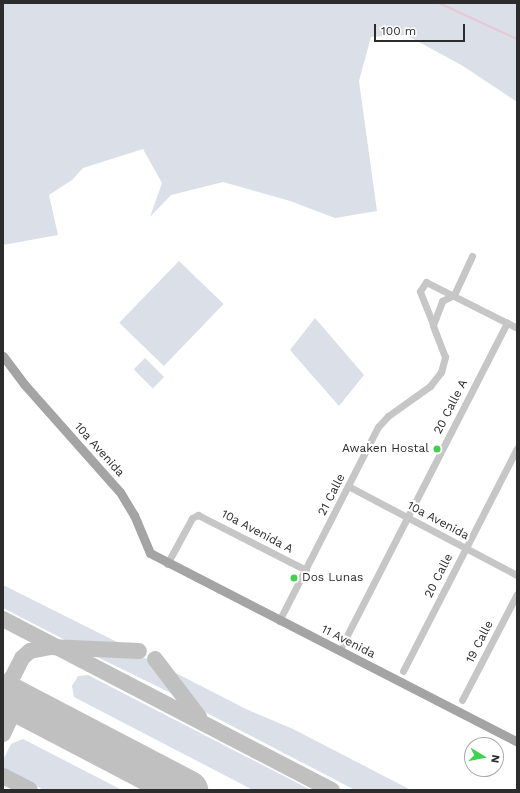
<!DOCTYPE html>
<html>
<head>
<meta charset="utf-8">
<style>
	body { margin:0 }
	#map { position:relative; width:520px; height:793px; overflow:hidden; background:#fff; font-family:"Work Sans",sans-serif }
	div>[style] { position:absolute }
	.green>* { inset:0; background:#dadfe8; transform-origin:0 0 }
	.stream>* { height:2px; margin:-1px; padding:0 1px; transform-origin:1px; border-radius:1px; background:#e6c8d5 }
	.taxiway>* { height:16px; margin:-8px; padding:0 8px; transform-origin:8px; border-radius:8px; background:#c0c0c0 }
	.runway>* { height:41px; margin:-20.5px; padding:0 20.5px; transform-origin:20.5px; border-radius:20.5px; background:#c0c0c0 }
	.minor>* { height:7px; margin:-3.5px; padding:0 3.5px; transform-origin:3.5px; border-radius:3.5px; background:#c6c6c6 }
	.major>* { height:9px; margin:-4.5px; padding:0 4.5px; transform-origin:4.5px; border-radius:4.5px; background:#a4a4a4 }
	.dots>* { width:11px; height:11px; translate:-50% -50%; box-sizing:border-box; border:2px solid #fff; border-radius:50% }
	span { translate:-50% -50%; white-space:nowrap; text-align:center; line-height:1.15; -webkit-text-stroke:4px #fff; paint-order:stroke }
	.street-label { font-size:12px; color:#2c2c2c }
	.poi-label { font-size:12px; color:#2c2c2c }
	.right { translate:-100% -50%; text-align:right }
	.left { translate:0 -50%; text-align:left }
	.frame { position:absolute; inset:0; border:4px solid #2c2c2c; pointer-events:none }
	.north { position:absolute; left:464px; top:737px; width:40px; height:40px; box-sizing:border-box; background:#fff; border:1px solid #ababab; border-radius:50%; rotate:100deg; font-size:11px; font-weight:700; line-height:16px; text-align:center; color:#2c2c2c }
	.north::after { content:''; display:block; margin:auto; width:14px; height:18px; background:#3ed24e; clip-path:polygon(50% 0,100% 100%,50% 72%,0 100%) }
	.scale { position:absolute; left:374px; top:24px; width:91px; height:18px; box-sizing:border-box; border:2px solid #2c2c2c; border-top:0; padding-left:5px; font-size:12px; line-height:14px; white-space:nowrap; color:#2c2c2c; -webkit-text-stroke:3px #fff; paint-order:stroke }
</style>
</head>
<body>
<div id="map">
	<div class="green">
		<i style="clip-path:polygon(3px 3px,517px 3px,517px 102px,463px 66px,406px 35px,371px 37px,359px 81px,377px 211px,335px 218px,290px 201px,223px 182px,171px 195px,150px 217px,162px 183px,143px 149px,83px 168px,72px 180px,49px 195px,58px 235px,3px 245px)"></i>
		<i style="left:179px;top:261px;width:62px;height:86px;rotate:44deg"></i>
		<i style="clip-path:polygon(315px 318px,364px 375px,339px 406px,290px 350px)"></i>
		<i style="left:145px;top:358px;width:27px;height:16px;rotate:45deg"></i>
		<i style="clip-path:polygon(3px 585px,121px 644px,122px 646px,69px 642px,3px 608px)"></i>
		<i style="clip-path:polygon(95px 652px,146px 658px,179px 697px,93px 655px)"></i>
		<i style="clip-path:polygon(168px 669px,246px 709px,293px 729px,411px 790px,355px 790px,201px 710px)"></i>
		<i style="clip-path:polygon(88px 675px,311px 790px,253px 790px,74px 697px,72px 686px,78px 676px)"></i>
		<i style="clip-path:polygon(23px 739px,122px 790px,44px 790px,3px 769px,3px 760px,11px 744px)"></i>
	</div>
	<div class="stream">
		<i style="left:166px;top:3px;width:5px"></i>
		<i style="left:439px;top:3px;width:86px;rotate:24.8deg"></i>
	</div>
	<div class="taxiway">
		<i style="left:3px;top:619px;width:371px;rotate:27.5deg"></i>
		<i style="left:155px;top:659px;width:73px;rotate:52.8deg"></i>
		<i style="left:11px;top:717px;width:39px;rotate:-89deg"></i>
		<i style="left:12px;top:678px;width:22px;rotate:-63deg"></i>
		<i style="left:22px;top:658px;width:11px;rotate:-41deg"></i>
		<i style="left:30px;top:651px;width:20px;rotate:-11deg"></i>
		<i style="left:50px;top:647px;width:89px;rotate:2.6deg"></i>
		<i style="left:3px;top:734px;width:19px;rotate:-65deg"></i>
		<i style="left:11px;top:717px;width:19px;rotate:-36deg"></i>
		<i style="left:3px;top:776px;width:30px;rotate:27deg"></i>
	</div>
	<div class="runway">
		<i style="left:3px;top:694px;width:208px;rotate:27.6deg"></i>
	</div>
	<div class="minor">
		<i style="left:454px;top:295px;width:43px;rotate:-65.2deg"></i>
		<i style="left:433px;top:324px;width:35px;rotate:-112deg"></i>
		<i style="left:420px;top:291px;width:11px;rotate:-56deg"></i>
		<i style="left:426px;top:282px;width:102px;rotate:26.8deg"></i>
		<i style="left:348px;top:486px;width:191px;rotate:27.8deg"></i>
		<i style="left:167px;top:564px;width:52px;rotate:-61.5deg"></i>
		<i style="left:192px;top:518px;width:7px;rotate:-27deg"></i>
		<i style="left:198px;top:515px;width:121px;rotate:27deg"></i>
		<i style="left:279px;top:621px;width:218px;rotate:-63deg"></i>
		<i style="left:378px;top:427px;width:15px;rotate:-48deg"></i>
		<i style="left:388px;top:416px;width:52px;rotate:-35.5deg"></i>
		<i style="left:430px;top:386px;width:18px;rotate:-52deg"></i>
		<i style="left:441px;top:372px;width:16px;rotate:-75deg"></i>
		<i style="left:445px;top:357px;width:34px;rotate:-111deg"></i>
		<i style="left:433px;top:325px;width:26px;rotate:-69deg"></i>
		<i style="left:442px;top:301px;width:13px;rotate:-27deg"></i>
		<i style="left:339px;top:651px;width:369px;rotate:-62.9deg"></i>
		<i style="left:403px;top:671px;width:250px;rotate:-62.9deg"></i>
		<i style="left:462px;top:700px;width:119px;rotate:-62.6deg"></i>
	</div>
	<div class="major">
		<i style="left:3px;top:356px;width:35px;rotate:53deg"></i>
		<i style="left:24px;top:384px;width:144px;rotate:48.4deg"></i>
		<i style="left:120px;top:492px;width:27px;rotate:59deg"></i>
		<i style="left:134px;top:515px;width:41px;rotate:67.2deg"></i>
		<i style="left:150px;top:553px;width:413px;rotate:27.2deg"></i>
	</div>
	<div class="dots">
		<i style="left:437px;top:449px;background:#3ed24e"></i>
		<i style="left:294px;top:578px;background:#3ed24e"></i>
	</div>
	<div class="street-label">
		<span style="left:451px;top:407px;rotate:-63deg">20 Calle A</span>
		<span style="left:99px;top:450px;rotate:48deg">10a Avenida</span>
		<span style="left:332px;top:495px;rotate:-63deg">21 Calle</span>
		<span style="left:438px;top:521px;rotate:28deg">10a Avenida</span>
		<span style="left:257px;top:532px;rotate:28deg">10a Avenida A</span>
		<span style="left:439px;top:576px;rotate:-63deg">20 Calle</span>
		<span style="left:348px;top:642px;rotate:27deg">11 Avenida</span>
		<span style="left:480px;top:642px;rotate:-63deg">19 Calle</span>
	</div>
	<div class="poi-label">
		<span class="right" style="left:429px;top:449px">Awaken Hostal</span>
		<span class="left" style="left:302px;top:578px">Dos Lunas</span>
	</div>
	<div class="frame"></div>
	<div class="north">N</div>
	<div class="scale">100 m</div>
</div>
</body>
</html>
